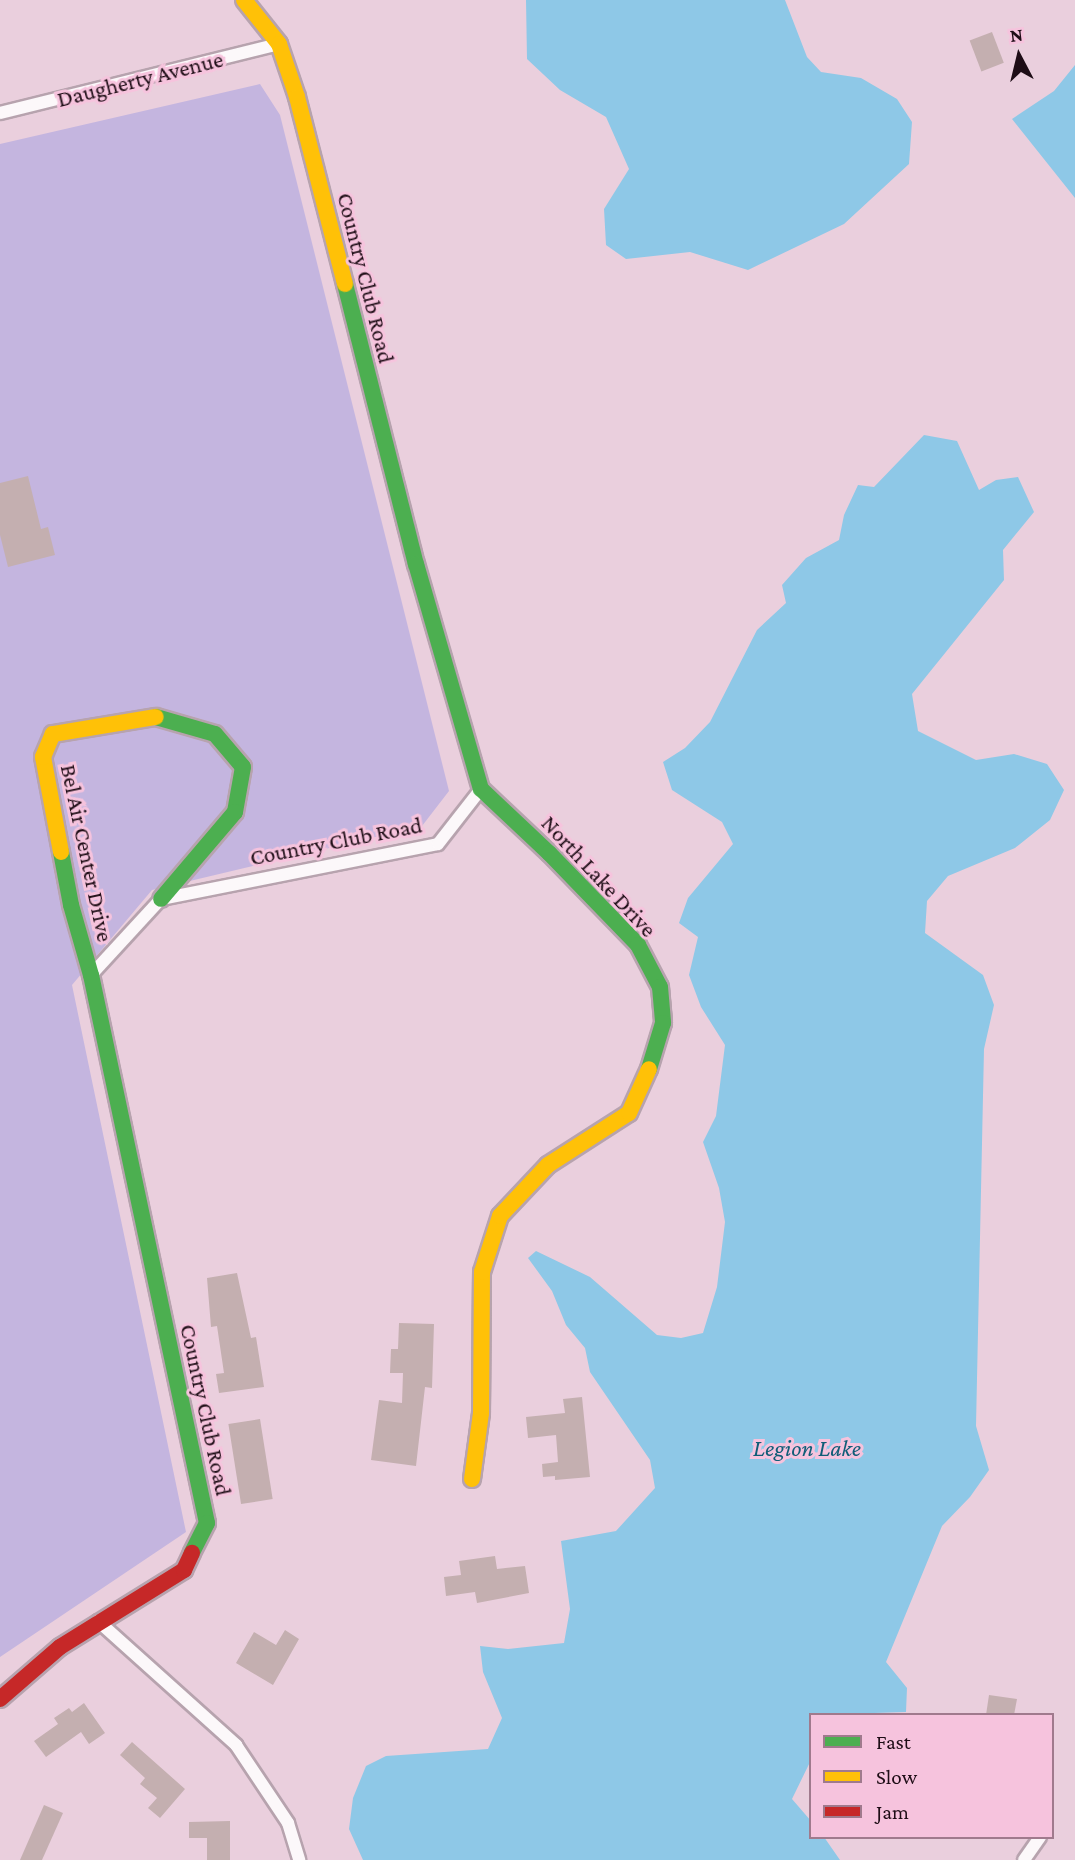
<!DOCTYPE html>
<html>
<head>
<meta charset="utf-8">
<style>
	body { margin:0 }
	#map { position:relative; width:1075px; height:1860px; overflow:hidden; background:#eacfdd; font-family:"Crimson Pro",serif }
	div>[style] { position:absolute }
	.green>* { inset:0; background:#c4b5df }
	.water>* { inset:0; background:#8ec8e7 }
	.building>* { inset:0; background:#c4afb0; transform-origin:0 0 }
	.roads { filter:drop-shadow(2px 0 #b7a3ae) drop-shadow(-2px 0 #b7a3ae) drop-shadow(0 2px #b7a3ae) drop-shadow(0 -2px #b7a3ae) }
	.street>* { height:12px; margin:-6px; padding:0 6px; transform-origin:6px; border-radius:6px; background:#fcf8fa }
	.fast>* { height:16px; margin:-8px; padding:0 8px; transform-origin:8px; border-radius:8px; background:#4caf50 }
	.slow>* { height:16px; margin:-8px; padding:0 8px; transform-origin:8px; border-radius:8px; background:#ffc107 }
	.jam>* { height:16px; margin:-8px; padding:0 8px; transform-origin:8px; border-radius:8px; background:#c62828 }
	span { translate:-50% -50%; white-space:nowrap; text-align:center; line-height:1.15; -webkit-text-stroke:6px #f6c3dd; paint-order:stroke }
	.street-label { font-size:23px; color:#1e0d16 }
	.water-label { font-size:24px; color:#105d77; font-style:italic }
	.legend { position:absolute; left:809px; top:1713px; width:245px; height:126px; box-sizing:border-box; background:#f6c3dd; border:2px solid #a07a8d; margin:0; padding:9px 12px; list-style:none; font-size:21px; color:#1e0d16 }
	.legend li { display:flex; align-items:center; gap:14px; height:35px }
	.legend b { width:35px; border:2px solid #a07a8d }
	.north { position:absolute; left:984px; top:21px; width:70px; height:70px; -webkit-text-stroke:5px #f6c3dd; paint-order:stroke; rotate:353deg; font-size:19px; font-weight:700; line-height:28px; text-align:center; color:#1e0d16 }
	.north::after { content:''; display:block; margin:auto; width:24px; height:32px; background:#1e0d16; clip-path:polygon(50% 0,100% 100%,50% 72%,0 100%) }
</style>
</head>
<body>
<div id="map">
	<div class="green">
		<i style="clip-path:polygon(260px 84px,280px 115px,449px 791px,422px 826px,152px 890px,72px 985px,186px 1532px,0 1657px,0 144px)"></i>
	</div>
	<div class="water">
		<i style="clip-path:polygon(526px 0,785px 0,807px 57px,821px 72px,861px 78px,897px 99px,912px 122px,909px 164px,844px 224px,748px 270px,690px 252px,626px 259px,606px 245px,604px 209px,629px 169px,606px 117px,560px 90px,527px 59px)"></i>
		<i style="clip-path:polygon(1075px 65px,1075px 198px,1012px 119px,1054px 91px)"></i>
		<i style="clip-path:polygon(924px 435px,957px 441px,979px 490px,996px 480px,1018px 477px,1034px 512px,1003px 550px,1004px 580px,912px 694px,918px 731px,976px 760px,1014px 754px,1047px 764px,1064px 790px,1050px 820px,1015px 848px,948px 876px,927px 901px,925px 933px,983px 975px,994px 1005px,984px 1049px,976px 1426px,989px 1470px,970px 1497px,942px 1526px,886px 1662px,907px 1688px,906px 1712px,811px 1715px,811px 1760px,792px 1799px,811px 1821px,811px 1837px,824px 1837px,840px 1860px,363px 1860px,349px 1829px,353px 1798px,366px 1766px,386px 1756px,488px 1749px,502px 1718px,483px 1672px,480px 1646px,508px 1649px,564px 1643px,570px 1609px,561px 1541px,616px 1531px,655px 1488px,650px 1460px,590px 1372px,585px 1348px,566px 1325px,552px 1291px,528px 1258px,536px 1251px,590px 1277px,657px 1335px,681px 1338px,703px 1333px,717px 1287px,725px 1222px,719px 1188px,703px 1142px,716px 1116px,725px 1045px,701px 1007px,689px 975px,698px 937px,679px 923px,688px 898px,733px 844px,722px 822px,672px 790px,663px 762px,685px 748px,710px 722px,757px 630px,786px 603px,782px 585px,806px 558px,839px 540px,844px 515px,858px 485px,874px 487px)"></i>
	</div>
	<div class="building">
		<i style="left:992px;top:32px;width:33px;height:24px;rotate:69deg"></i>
		<i style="clip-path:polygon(28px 476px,41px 529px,48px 527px,55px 555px,8px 567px,0 535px,0 483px)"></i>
		<i style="clip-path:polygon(237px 1273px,251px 1338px,256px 1337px,264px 1387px,219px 1393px,216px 1374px,224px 1373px,217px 1326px,211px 1327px,207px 1278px)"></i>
		<i style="clip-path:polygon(399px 1323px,434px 1324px,432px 1388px,425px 1387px,416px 1466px,371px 1460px,379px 1400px,402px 1403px,403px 1373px,390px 1373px,391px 1349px,398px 1349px)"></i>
		<i style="clip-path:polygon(582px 1397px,590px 1477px,555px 1480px,555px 1476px,543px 1477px,542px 1464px,558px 1462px,556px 1435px,528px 1438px,526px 1417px,565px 1413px,563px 1399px)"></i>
		<i style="left:260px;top:1419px;width:81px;height:32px;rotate:81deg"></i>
		<i style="clip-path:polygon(495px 1556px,497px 1569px,525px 1566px,529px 1593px,477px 1603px,475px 1592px,446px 1596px,444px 1577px,461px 1575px,459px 1561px)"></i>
		<i style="clip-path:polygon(285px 1630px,299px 1639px,273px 1685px,236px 1663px,254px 1632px,276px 1645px)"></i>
		<i style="clip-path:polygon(989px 1695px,1017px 1699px,1014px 1715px,986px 1715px)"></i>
		<i style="clip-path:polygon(84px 1703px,105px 1733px,89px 1744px,81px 1732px,46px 1757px,34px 1741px,58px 1724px,54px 1718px,69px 1708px,72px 1712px)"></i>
		<i style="clip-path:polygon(132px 1742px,185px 1789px,160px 1818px,148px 1808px,157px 1798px,140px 1784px,145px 1778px,120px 1755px)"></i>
		<i style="clip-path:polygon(44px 1805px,63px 1813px,42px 1860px,20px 1860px)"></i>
		<i style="clip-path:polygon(230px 1821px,230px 1860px,207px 1860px,207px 1838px,189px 1838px,189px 1822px)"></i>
	</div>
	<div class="roads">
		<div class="street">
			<i style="left:0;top:113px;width:287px;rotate:-13.9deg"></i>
			<i style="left:91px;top:975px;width:103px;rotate:-47.4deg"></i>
			<i style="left:161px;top:899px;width:282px;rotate:-11.2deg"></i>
			<i style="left:438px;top:844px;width:70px;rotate:-52deg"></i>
			<i style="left:98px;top:1621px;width:186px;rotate:41.9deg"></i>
			<i style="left:236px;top:1745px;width:94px;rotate:56.3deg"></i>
			<i style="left:288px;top:1823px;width:39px;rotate:73deg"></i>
			<i style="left:1024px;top:1860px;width:28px;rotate:-55deg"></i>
		</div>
		<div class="fast">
			<i style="left:345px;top:284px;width:289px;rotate:75.8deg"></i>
			<i style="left:416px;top:564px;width:234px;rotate:73.9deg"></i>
			<i style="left:481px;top:789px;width:93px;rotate:43.3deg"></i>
			<i style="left:549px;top:853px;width:128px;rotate:45.9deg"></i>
			<i style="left:638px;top:945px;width:47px;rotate:62.4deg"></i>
			<i style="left:660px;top:987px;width:36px;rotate:85deg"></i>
			<i style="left:663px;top:1023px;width:48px;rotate:106.9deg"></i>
			<i style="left:156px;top:717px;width:61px;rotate:16.1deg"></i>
			<i style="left:215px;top:734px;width:43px;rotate:49.7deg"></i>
			<i style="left:243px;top:767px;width:46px;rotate:100.1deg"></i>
			<i style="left:235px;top:812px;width:114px;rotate:130.4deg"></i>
			<i style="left:61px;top:852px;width:54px;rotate:79.3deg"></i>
			<i style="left:71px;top:905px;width:73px;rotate:74.1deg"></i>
			<i style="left:91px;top:975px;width:560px;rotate:78.05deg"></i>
			<i style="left:207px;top:1523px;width:34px;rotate:117deg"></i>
		</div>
		<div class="slow">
			<i style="left:244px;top:0;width:56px;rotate:51.5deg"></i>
			<i style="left:279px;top:44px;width:56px;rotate:71.2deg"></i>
			<i style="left:297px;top:97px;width:193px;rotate:75.6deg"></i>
			<i style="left:61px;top:852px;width:97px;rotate:-100.7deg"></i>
			<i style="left:43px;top:757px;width:25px;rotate:-67deg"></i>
			<i style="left:53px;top:734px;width:104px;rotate:-9.4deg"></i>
			<i style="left:472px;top:1479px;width:67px;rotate:-82.2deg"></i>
			<i style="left:481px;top:1413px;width:141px;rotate:-89.6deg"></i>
			<i style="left:482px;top:1272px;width:59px;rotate:-72.2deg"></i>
			<i style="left:500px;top:1216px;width:70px;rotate:-46.7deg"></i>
			<i style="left:548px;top:1165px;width:96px;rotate:-32.7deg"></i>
			<i style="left:629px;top:1113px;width:48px;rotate:-65.6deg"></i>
		</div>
		<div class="jam">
			<i style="left:0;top:1699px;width:79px;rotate:-40.9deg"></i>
			<i style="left:60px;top:1647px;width:146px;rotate:-31.8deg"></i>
			<i style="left:184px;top:1570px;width:19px;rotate:-65deg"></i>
		</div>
	</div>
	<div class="street-label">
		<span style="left:140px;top:79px;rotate:-14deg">Daugherty Avenue</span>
		<span style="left:366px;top:278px;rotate:76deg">Country Club Road</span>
		<span style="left:336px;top:841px;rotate:-11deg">Country Club Road</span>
		<span style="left:87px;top:853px;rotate:78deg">Bel Air Center Drive</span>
		<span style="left:599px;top:876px;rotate:47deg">North Lake Drive</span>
		<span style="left:206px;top:1410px;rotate:78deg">Country Club Road</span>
	</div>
	<div class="water-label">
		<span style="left:807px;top:1448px">Legion Lake</span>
	</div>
	<ul class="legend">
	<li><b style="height:9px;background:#4caf50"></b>Fast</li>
	<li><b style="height:9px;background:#ffc107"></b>Slow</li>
	<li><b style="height:9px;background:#c62828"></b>Jam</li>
	</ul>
	<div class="north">N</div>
</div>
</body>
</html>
